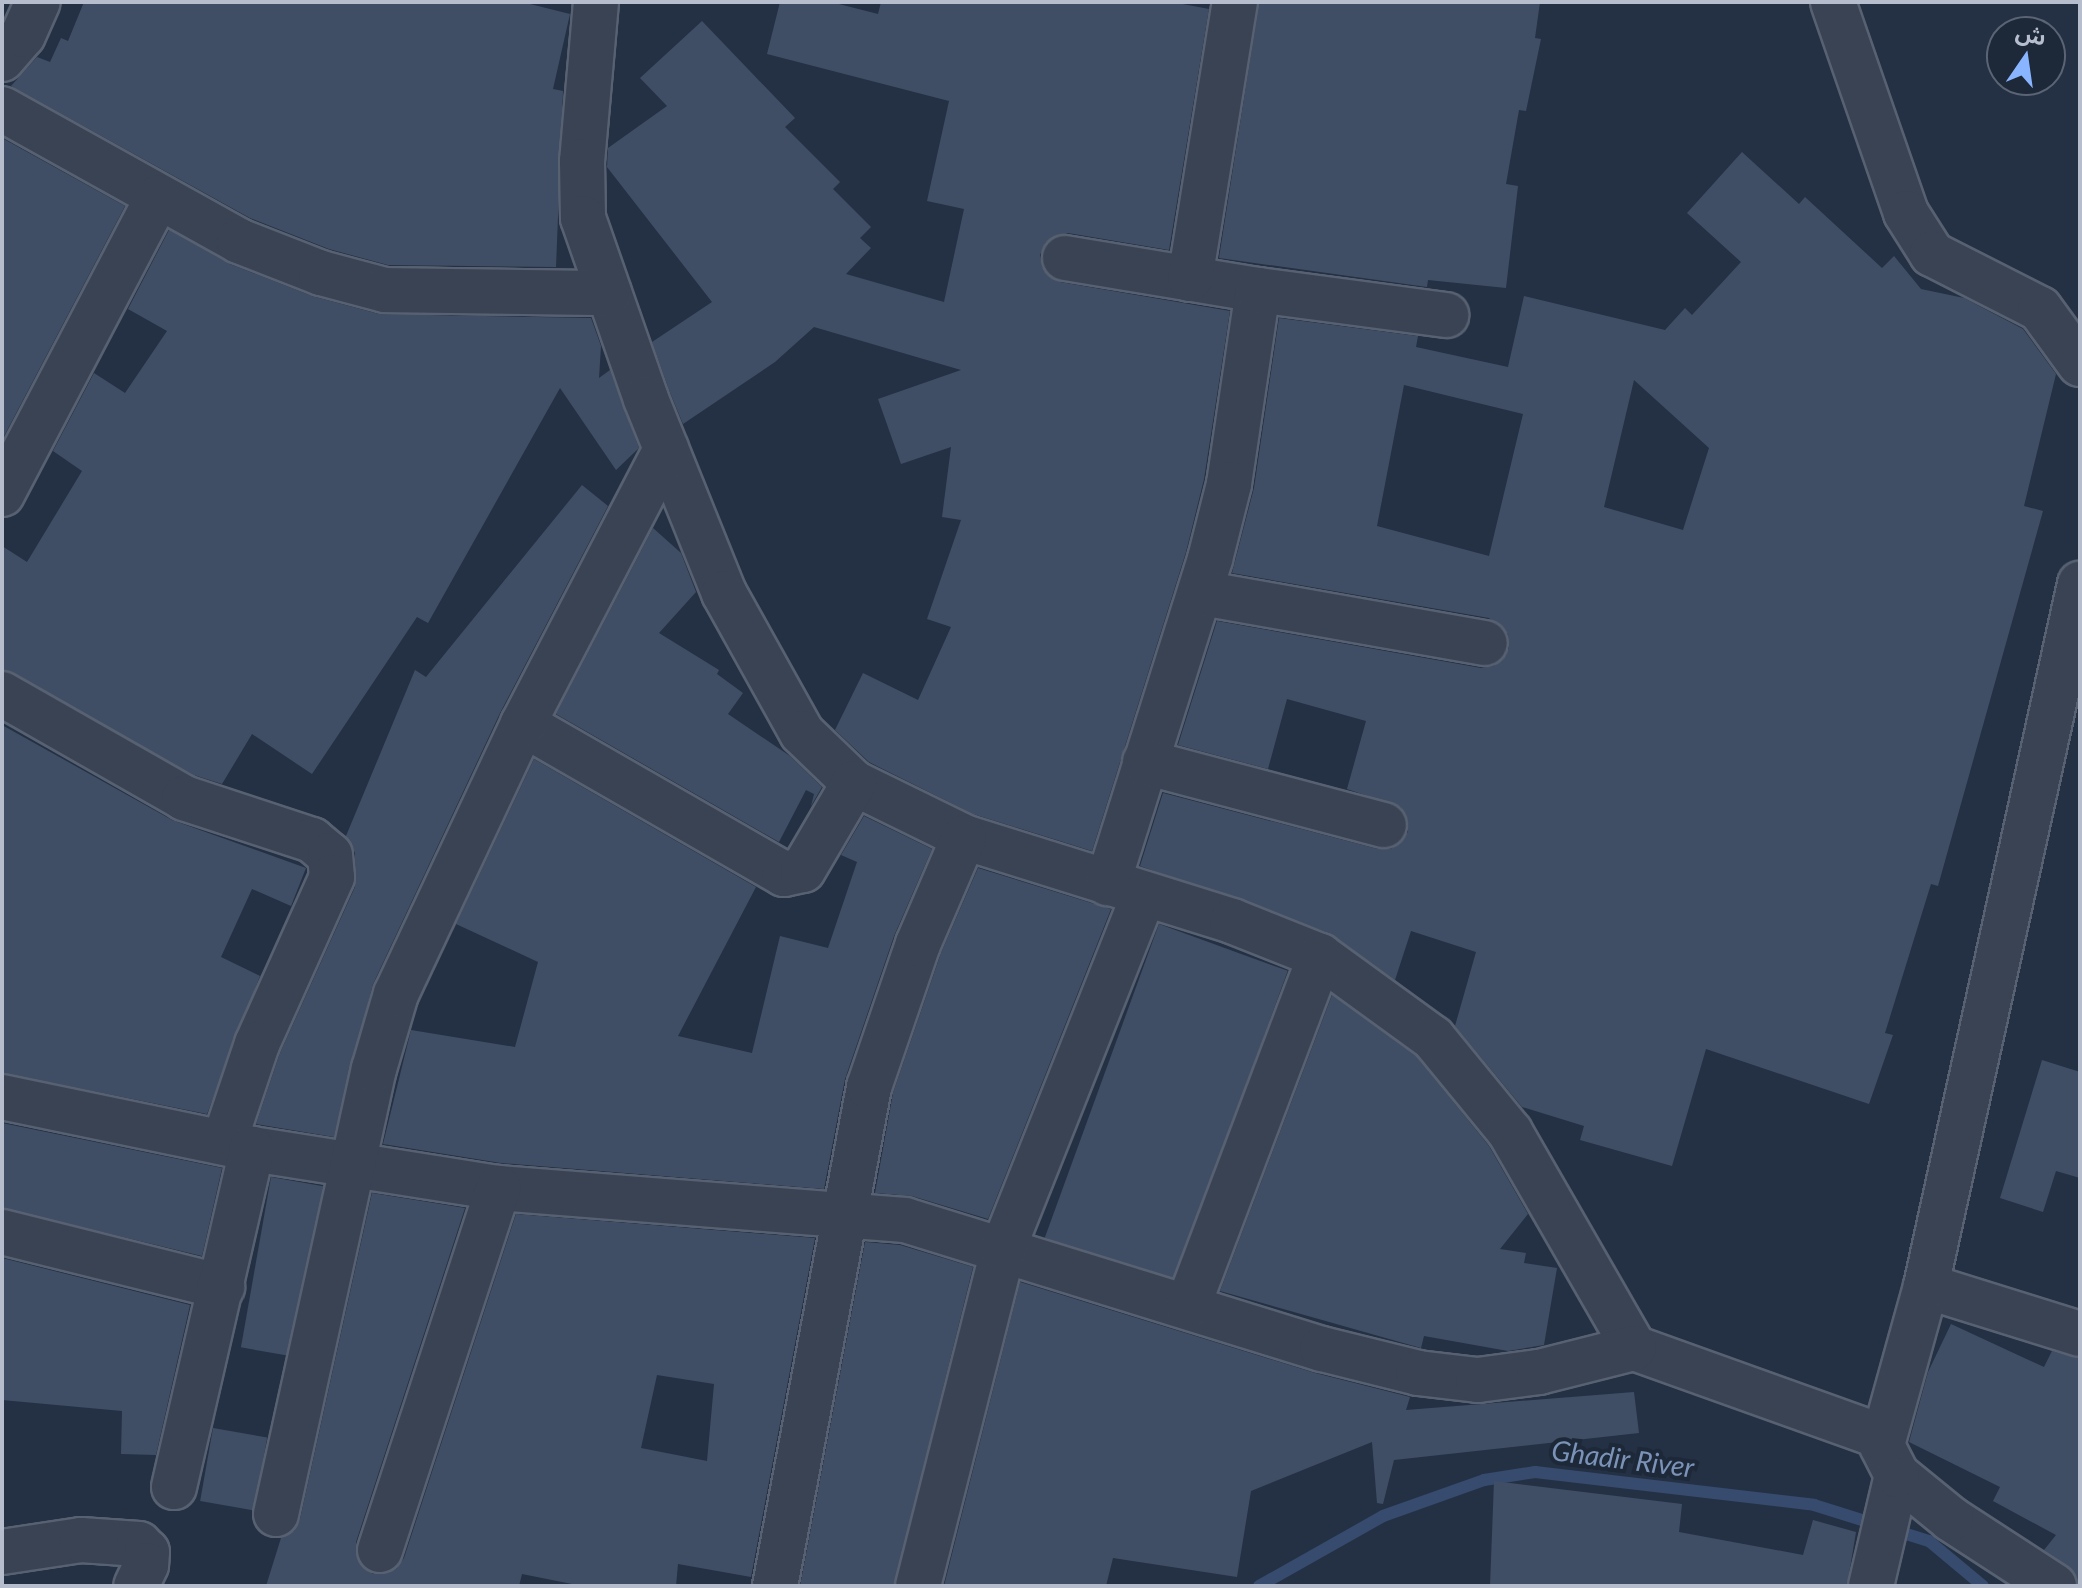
<!DOCTYPE html>
<html>
<head>
<meta charset="utf-8">
<style>
	body { margin:0 }
	#map { position:relative; width:2082px; height:1588px; overflow:hidden; background:#243144; font-family:Lato,"Noto Sans Arabic",sans-serif }
	div>[style] { position:absolute }
	.stream>* { height:12px; margin:-6px; padding:0 6px; transform-origin:6px; border-radius:6px; background:#364b6d }
	.building>* { inset:0; background:#404e65; transform-origin:0 0 }
	.roads { filter:drop-shadow(2px 0 #576171) drop-shadow(-2px 0 #576171) drop-shadow(0 2px #576171) drop-shadow(0 -2px #576171) }
	.minor>* { height:44px; margin:-22px; padding:0 22px; transform-origin:22px; border-radius:22px; background:#394354 }
	span { translate:-50% -50%; white-space:nowrap; text-align:center; line-height:1.15; -webkit-text-stroke:8px #1d2839; paint-order:stroke }
	.water-label { font-size:28px; color:#7b93b7; font-style:italic }
	.frame { position:absolute; inset:0; border:4px solid #b6becd; pointer-events:none }
	.north { position:absolute; left:1986px; top:16px; width:80px; height:80px; box-sizing:border-box; background:#1d2839; border:2px solid #5a6474; border-radius:50%; rotate:13deg; font-size:22px; font-weight:700; line-height:32px; text-align:center; color:#b6becd }
	.north::after { content:''; display:block; margin:auto; width:28px; height:36px; background:#89b4ff; clip-path:polygon(50% 0,100% 100%,50% 72%,0 100%) }
</style>
</head>
<body>
<div id="map">
	<div class="stream">
		<i style="left:1259px;top:1586px;width:142px;rotate:-29.4deg"></i>
		<i style="left:1383px;top:1516px;width:107px;rotate:-19.6deg"></i>
		<i style="left:1484px;top:1480px;width:52px;rotate:-8.9deg"></i>
		<i style="left:1535px;top:1472px;width:281px;rotate:6.7deg"></i>
		<i style="left:1814px;top:1505px;width:121px;rotate:17.4deg"></i>
		<i style="left:1929px;top:1541px;width:70px;rotate:39.8deg"></i>
	</div>
	<div class="building">
		<i style="clip-path:polygon(84px 2px,522px 2px,570px 14px,553px 89px,563px 91px,556px 267px,388px 265px,329px 249px,250px 218px,11px 86px,37px 57px,50px 62px,61px 38px,68px 41px)"></i>
		<i style="clip-path:polygon(780px 2px,831px 2px,878px 14px,881px 2px,1172px 2px,1209px 9px,1169px 250px,1068px 233px,1046px 242px,1040px 255px,1042px 267px,1060px 282px,1230px 311px,1204px 479px,1186px 552px,1092px 851px,973px 814px,869px 762px,835px 730px,863px 673px,918px 700px,951px 627px,927px 619px,961px 520px,942px 517px,951px 447px,901px 464px,878px 399px,961px 370px,814px 327px,775px 362px,683px 424px,669px 390px,652px 342px,712px 302px,607px 167px,608px 148px,667px 106px,640px 78px,702px 21px,795px 118px,785px 127px,840px 182px,833px 189px,871px 227px,860px 238px,871px 248px,846px 274px,944px 302px,964px 209px,927px 201px,949px 101px,767px 54px)"></i>
		<i style="clip-path:polygon(1259px 2px,1540px 2px,1535px 38px,1541px 39px,1526px 111px,1519px 110px,1506px 184px,1518px 186px,1506px 288px,1428px 280px,1427px 287px,1219px 258px)"></i>
		<i style="clip-path:polygon(2px 138px,125px 206px,2px 440px)"></i>
		<i style="clip-path:polygon(evenodd,1742px 152px,1799px 204px,1805px 197px,1882px 268px,1894px 256px,1921px 289px,1964px 298px,2023px 329px,2056px 374px,2024px 506px,2043px 511px,1938px 886px,1931px 884px,1885px 1033px,1893px 1035px,1869px 1104px,1706px 1049px,1672px 1166px,1580px 1140px,1584px 1126px,1522px 1107px,1455px 1026px,1476px 952px,1411px 931px,1395px 980px,1329px 933px,1140px 866px,1163px 793px,1378px 849px,1391px 849px,1408px 832px,1401px 807px,1347px 789px,1366px 721px,1287px 699px,1268px 769px,1178px 745px,1217px 621px,1481px 668px,1494px 666px,1509px 648px,1508px 634px,1489px 618px,1232px 573px,1254px 488px,1279px 318px,1418px 336px,1416px 347px,1508px 367px,1524px 296px,1665px 330px,1685px 308px,1692px 315px,1741px 262px,1687px 213px,1742px 152px,1634px 380px,1709px 448px,1683px 530px,1604px 507px,1634px 380px,1742px 152px,1404px 385px,1523px 414px,1489px 556px,1377px 526px,1404px 385px)"></i>
		<i style="clip-path:polygon(169px 230px,230px 264px,312px 296px,379px 314px,591px 318px,601px 346px,599px 378px,610px 370px,639px 448px,616px 470px,560px 388px,428px 623px,417px 617px,312px 774px,252px 734px,222px 784px,194px 775px,2px 669px,2px 546px,27px 562px,82px 471px,53px 451px,94px 373px,125px 393px,167px 331px,128px 309px)"></i>
		<i style="clip-path:polygon(582px 485px,608px 506px,500px 713px,373px 984px,334px 1137px,256px 1124px,280px 1053px,355px 887px,355px 853px,346px 836px,415px 670px,426px 677px)"></i>
		<i style="clip-path:polygon(653px 528px,681px 553px,696px 592px,659px 633px,719px 670px,717px 674px,743px 693px,728px 714px,790px 756px,822px 787px,811px 806px,814px 794px,806px 790px,779px 842px,556px 714px)"></i>
		<i style="clip-path:polygon(2px 725px,172px 820px,306px 868px,291px 906px,252px 889px,221px 957px,260px 976px,207px 1114px,2px 1073px)"></i>
		<i style="clip-path:polygon(534px 759px,756px 887px,678px 1036px,752px 1053px,780px 936px,828px 948px,857px 862px,841px 855px,864px 816px,932px 849px,894px 936px,845px 1079px,824px 1189px,501px 1163px,383px 1144px,411px 1030px,515px 1047px,538px 962px,456px 924px)"></i>
		<i style="clip-path:polygon(978px 868px,1111px 909px,988px 1219px,912px 1196px,875px 1193px,893px 1093px,941px 953px)"></i>
		<i style="left:1159px;top:924px;width:137px;height:334px;rotate:20deg"></i>
		<i style="clip-path:polygon(1332px 995px,1416px 1056px,1489px 1146px,1528px 1214px,1500px 1249px,1526px 1253px,1524px 1263px,1557px 1268px,1544px 1345px,1508px 1351px,1424px 1336px,1421px 1348px,1220px 1291px)"></i>
		<i style="clip-path:polygon(2042px 1060px,2080px 1072px,2080px 1178px,2056px 1171px,2043px 1212px,2000px 1198px)"></i>
		<i style="clip-path:polygon(2px 1123px,222px 1168px,202px 1256px,2px 1208px)"></i>
		<i style="left:271px;top:1177px;width:53px;height:173px;rotate:10deg"></i>
		<i style="clip-path:polygon(evenodd,372px 1193px,465px 1208px,356px 1542px,361px 1566px,373px 1574px,396px 1569px,404px 1558px,516px 1214px,815px 1238px,751px 1577px,678px 1564px,676px 1586px,582px 1586px,522px 1574px,519px 1586px,266px 1586px,281px 1538px,294px 1531px,300px 1519px,372px 1193px,657px 1375px,714px 1384px,707px 1461px,641px 1448px,657px 1375px)"></i>
		<i style="clip-path:polygon(865px 1242px,900px 1245px,973px 1267px,894px 1586px,800px 1586px)"></i>
		<i style="clip-path:polygon(2px 1258px,190px 1305px,156px 1455px,121px 1454px,122px 1411px,2px 1400px)"></i>
		<i style="clip-path:polygon(1020px 1282px,1315px 1373px,1410px 1397px,1406px 1410px,1634px 1392px,1639px 1433px,1394px 1460px,1383px 1504px,1377px 1503px,1372px 1442px,1251px 1491px,1237px 1577px,1113px 1558px,1106px 1586px,944px 1586px)"></i>
		<i style="clip-path:polygon(1951px 1324px,2044px 1367px,2052px 1351px,2080px 1359px,2080px 1586px,2068px 1566px,2044px 1550px,2056px 1535px,1993px 1501px,2000px 1487px,1909px 1442px,1928px 1372px)"></i>
		<i style="left:213px;top:1428px;width:55px;height:74px;rotate:10deg"></i>
		<i style="clip-path:polygon(1494px 1481px,1682px 1504px,1679px 1532px,1803px 1555px,1813px 1520px,1856px 1532px,1847px 1586px,1490px 1586px)"></i>
	</div>
	<div class="roads">
		<div class="minor">
			<i style="left:596px;top:2px;width:160px;rotate:95deg"></i>
			<i style="left:582px;top:161px;width:57px;rotate:89deg"></i>
			<i style="left:583px;top:218px;width:192px;rotate:70.8deg"></i>
			<i style="left:646px;top:399px;width:209px;rotate:68.1deg"></i>
			<i style="left:724px;top:593px;width:160px;rotate:60.9deg"></i>
			<i style="left:802px;top:733px;width:72px;rotate:43.9deg"></i>
			<i style="left:854px;top:783px;width:123px;rotate:26.1deg"></i>
			<i style="left:964px;top:837px;width:281px;rotate:17.4deg"></i>
			<i style="left:1232px;top:921px;width:95px;rotate:21.7deg"></i>
			<i style="left:1320px;top:956px;width:140px;rotate:36deg"></i>
			<i style="left:1433px;top:1038px;width:122px;rotate:50.7deg"></i>
			<i style="left:1510px;top:1132px;width:249px;rotate:60.1deg"></i>
			<i style="left:1634px;top:1348px;width:264px;rotate:19.7deg"></i>
			<i style="left:1833px;top:2px;width:223px;rotate:70.9deg"></i>
			<i style="left:1906px;top:213px;width:49px;rotate:57.6deg"></i>
			<i style="left:1932px;top:254px;width:121px;rotate:27deg"></i>
			<i style="left:2040px;top:309px;width:68px;rotate:54deg"></i>
			<i style="left:2px;top:59px;width:32px;rotate:-49deg"></i>
			<i style="left:23px;top:35px;width:36px;rotate:-66deg"></i>
			<i style="left:2px;top:109px;width:271px;rotate:29.1deg"></i>
			<i style="left:239px;top:241px;width:88px;rotate:21.3deg"></i>
			<i style="left:321px;top:273px;width:66px;rotate:14.9deg"></i>
			<i style="left:385px;top:290px;width:224px;rotate:0.8deg"></i>
			<i style="left:1065px;top:258px;width:196px;rotate:9.4deg"></i>
			<i style="left:1258px;top:290px;width:196px;rotate:98.5deg"></i>
			<i style="left:1229px;top:484px;width:77px;rotate:104.2deg"></i>
			<i style="left:1210px;top:559px;width:340px;rotate:107.5deg"></i>
			<i style="left:1190px;top:279px;width:281px;rotate:-80.8deg"></i>
			<i style="left:1258px;top:290px;width:190px;rotate:7.6deg"></i>
			<i style="left:2px;top:494px;width:335px;rotate:-62.3deg"></i>
			<i style="left:1201px;top:593px;width:288px;rotate:10deg"></i>
			<i style="left:2px;top:694px;width:210px;rotate:29.7deg"></i>
			<i style="left:184px;top:798px;width:135px;rotate:18.2deg"></i>
			<i style="left:312px;top:840px;width:23px;rotate:40deg"></i>
			<i style="left:330px;top:855px;width:22px;rotate:85deg"></i>
			<i style="left:332px;top:877px;width:183px;rotate:114.2deg"></i>
			<i style="left:257px;top:1044px;width:103px;rotate:108.6deg"></i>
			<i style="left:523px;top:724px;width:301px;rotate:29.9deg"></i>
			<i style="left:784px;top:874px;width:19px;rotate:-12deg"></i>
			<i style="left:803px;top:870px;width:101px;rotate:-59.6deg"></i>
			<i style="left:1145px;top:762px;width:247px;rotate:14.8deg"></i>
			<i style="left:2px;top:1097px;width:255px;rotate:11.7deg"></i>
			<i style="left:252px;top:1149px;width:249px;rotate:9deg"></i>
			<i style="left:498px;top:1188px;width:408px;rotate:4.5deg"></i>
			<i style="left:905px;top:1220px;width:436px;rotate:17.2deg"></i>
			<i style="left:1322px;top:1349px;width:99px;rotate:14deg"></i>
			<i style="left:1418px;top:1373px;width:60px;rotate:6.7deg"></i>
			<i style="left:1478px;top:1380px;width:62px;rotate:-7.5deg"></i>
			<i style="left:1539px;top:1372px;width:98px;rotate:-14.2deg"></i>
			<i style="left:2px;top:1232px;width:227px;rotate:14deg"></i>
			<i style="left:1926px;top:1286px;width:161px;rotate:17.3deg"></i>
			<i style="left:1188px;top:1306px;width:374px;rotate:-69.3deg"></i>
			<i style="left:174px;top:1487px;width:347px;rotate:-77deg"></i>
			<i style="left:276px;top:1514px;width:456px;rotate:-77.6deg"></i>
			<i style="left:374px;top:1069px;width:78px;rotate:-73.7deg"></i>
			<i style="left:396px;top:994px;width:298px;rotate:-64.8deg"></i>
			<i style="left:523px;top:724px;width:310px;rotate:-62.5deg"></i>
			<i style="left:380px;top:1550px;width:381px;rotate:-71.9deg"></i>
			<i style="left:2px;top:1552px;width:80px;rotate:-8.6deg"></i>
			<i style="left:81px;top:1540px;width:58px;rotate:3.9deg"></i>
			<i style="left:139px;top:1544px;width:11px;rotate:45deg"></i>
			<i style="left:147px;top:1552px;width:13px;rotate:94deg"></i>
			<i style="left:146px;top:1565px;width:23px;rotate:115deg"></i>
			<i style="left:775px;top:1586px;width:508px;rotate:-79.33deg"></i>
			<i style="left:869px;top:1087px;width:151px;rotate:-71.1deg"></i>
			<i style="left:918px;top:944px;width:116px;rotate:-66.7deg"></i>
			<i style="left:918px;top:1586px;width:348px;rotate:-75.8deg"></i>
			<i style="left:1003px;top:1249px;width:382px;rotate:-68.3deg"></i>
			<i style="left:1871px;top:1586px;width:114px;rotate:-76.8deg"></i>
			<i style="left:2054px;top:1586px;width:123px;rotate:-147deg"></i>
			<i style="left:1951px;top:1519px;width:70px;rotate:-140.8deg"></i>
			<i style="left:1897px;top:1475px;width:34px;rotate:-117deg"></i>
			<i style="left:1882px;top:1445px;width:165px;rotate:-74.5deg"></i>
			<i style="left:1926px;top:1286px;width:719px;rotate:-77.63deg"></i>
		</div>
	</div>
	<div class="water-label">
		<span style="left:1623px;top:1458px;rotate:7deg">Ghadir River</span>
	</div>
	<div class="frame"></div>
	<div class="north">ش</div>
</div>
</body>
</html>
